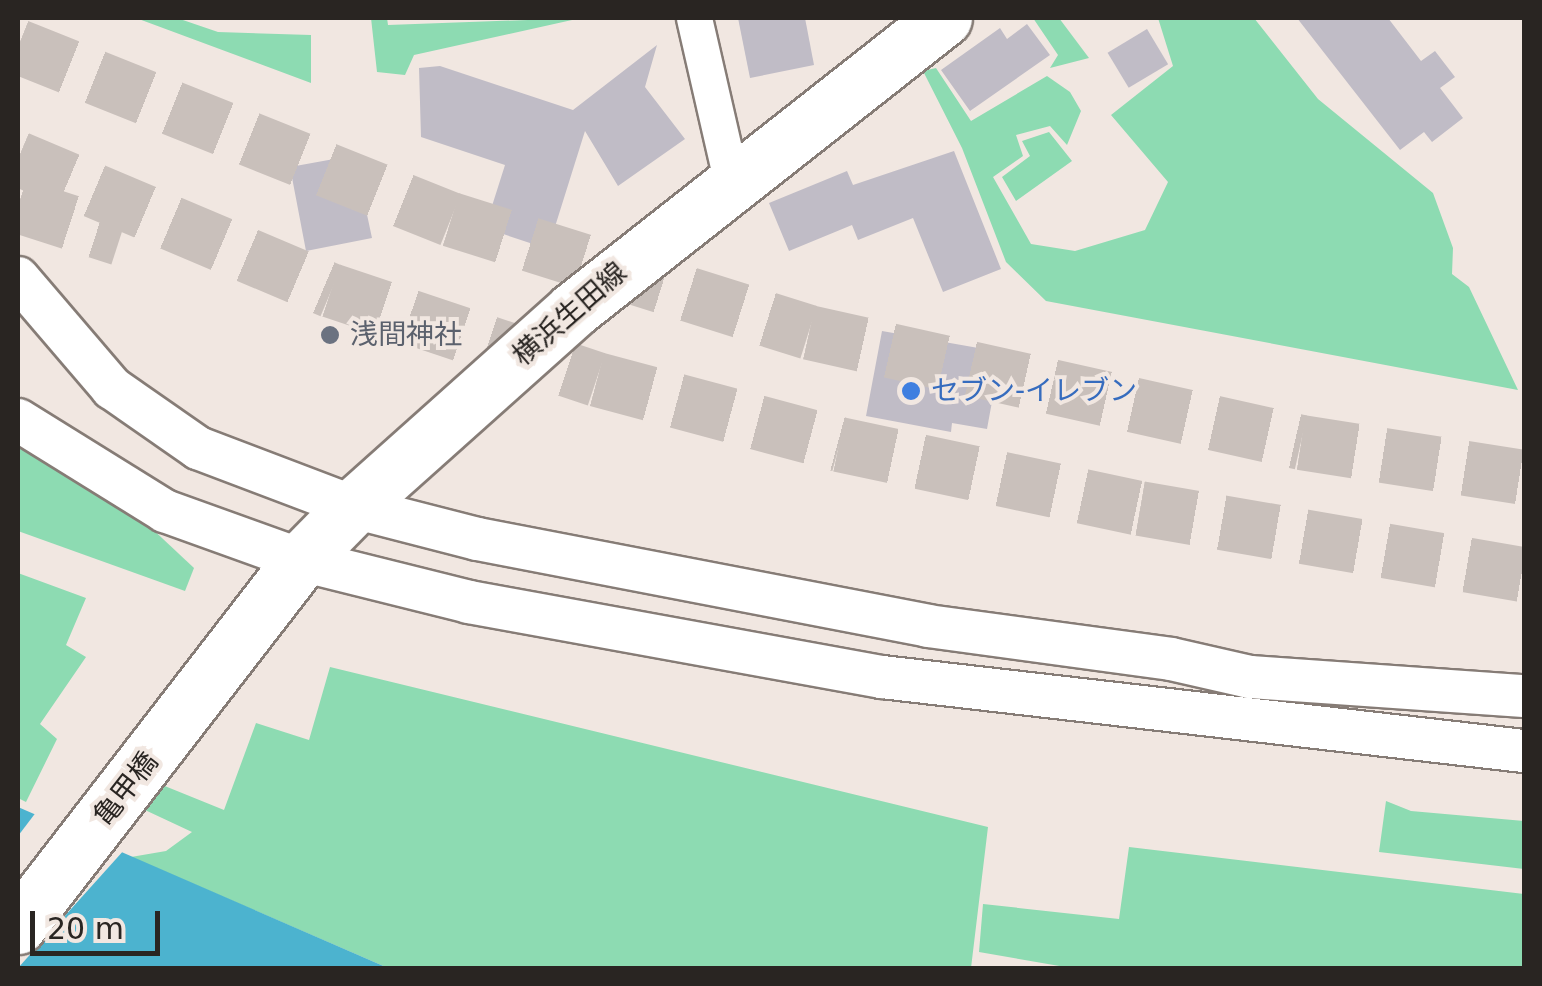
<!DOCTYPE html>
<html>
<head>
<meta charset="utf-8">
<style>
	body { margin:0 }
	#map { position:relative; width:1542px; height:986px; overflow:hidden; background:#f1e7e1; font-family:"DejaVu Sans","Noto Sans JP",sans-serif }
	div>[style] { position:absolute }
	.green>* { inset:0; background:#8ddbb2 }
	.water>* { inset:0; background:#4cb3cf }
	.pier>* { inset:0; background:#f1e7e1 }
	.building>* { inset:0; background:#c0bcc6; transform-origin:0 0 }
	.motorway-tunnel>* { height:55px; margin-top:-27.5px; transform-origin:0; background:repeating-linear-gradient(90deg,#c9c0bb 0 55px,transparent 0 83px) }
	.roads { filter:drop-shadow(2px 0 #867c76) drop-shadow(-2px 0 #867c76) drop-shadow(0 2px #867c76) drop-shadow(0 -2px #867c76) }
	.minor>* { height:35px; margin:-17.5px; padding:0 17.5px; transform-origin:17.5px; border-radius:17.5px; background:#fff }
	.tertiary>* { height:42px; margin:-21px; padding:0 21px; transform-origin:21px; border-radius:21px; background:#fff }
	.primary>* { height:55px; margin:-27.5px; padding:0 27.5px; transform-origin:27.5px; border-radius:27.5px; background:#fff }
	.dots>* { width:28px; height:28px; translate:-50% -50%; box-sizing:border-box; border:5px solid #f1e7e1; border-radius:50% }
	span { translate:-50% -50%; white-space:nowrap; text-align:center; line-height:1.15; -webkit-text-stroke:8px #f1e7e1; paint-order:stroke }
	.street-label { font-size:28px; color:#292522 }
	.worship-label { font-size:28px; color:#5b616d }
	.left { translate:0 -50%; text-align:left }
	.shop-label { font-size:28px; color:#366cbe }
	.frame { position:absolute; inset:0; border:20px solid #292522; pointer-events:none }
	.scale { position:absolute; left:30px; top:911px; width:130px; height:45px; box-sizing:border-box; border:5px solid #292522; border-top:0; padding-left:12px; font-size:30px; line-height:35px; white-space:nowrap; color:#292522; -webkit-text-stroke:8px #f1e7e1; paint-order:stroke }
</style>
</head>
<body>
<div id="map">
	<div class="green">
		<i style="clip-path:polygon(136px 18px,177px 18px,218px 32px,311px 35px,311px 83px)"></i>
		<i style="clip-path:polygon(371px 18px,387px 18px,388px 25px,581px 18px,414px 55px,405px 75px,377px 72px)"></i>
		<i style="clip-path:polygon(1033px 18px,1059px 18px,1089px 58px,1050px 68px,1058px 55px)"></i>
		<i style="clip-path:polygon(1158px 18px,1254px 18px,1318px 99px,1433px 193px,1453px 248px,1452px 274px,1469px 287px,1518px 390px,1046px 301px,1006px 262px,962px 148px,923px 71px,936px 68px,971px 121px,1047px 76px,1070px 92px,1081px 111px,1067px 145px,1050px 126px,1016px 135px,1023px 156px,993px 177px,1031px 244px,1075px 251px,1145px 230px,1168px 182px,1111px 115px,1173px 66px)"></i>
		<i style="clip-path:polygon(1049px 132px,1072px 161px,1016px 201px,1002px 177px,1030px 156px,1022px 141px)"></i>
		<i style="clip-path:polygon(18px 440px,130px 508px,194px 568px,185px 591px,18px 531px)"></i>
		<i style="clip-path:polygon(18px 573px,86px 598px,66px 645px,86px 657px,40px 724px,57px 739px,26px 802px,18px 798px)"></i>
		<i style="clip-path:polygon(330px 667px,988px 827px,971px 968px,388px 968px,131px 857px,166px 851px,192px 832px,130px 803px,145px 778px,224px 810px,256px 723px,309px 740px)"></i>
		<i style="clip-path:polygon(1386px 801px,1411px 811px,1524px 821px,1524px 869px,1379px 852px)"></i>
		<i style="clip-path:polygon(1129px 847px,1524px 894px,1524px 968px,1071px 968px,979px 952px,983px 904px,1119px 919px)"></i>
	</div>
	<div class="water">
		<i style="clip-path:polygon(18px 807px,388px 968px,18px 968px)"></i>
	</div>
	<div class="pier">
		<i style="clip-path:polygon(37px 811px,125px 849px,18px 968px,18px 836px)"></i>
	</div>
	<div class="building">
		<i style="clip-path:polygon(738px 18px,805px 18px,814px 65px,750px 78px)"></i>
		<i style="clip-path:polygon(1297px 18px,1388px 18px,1421px 61px,1435px 51px,1455px 77px,1440px 88px,1463px 118px,1432px 142px,1424px 132px,1400px 150px)"></i>
		<i style="clip-path:polygon(1027px 24px,1050px 55px,970px 111px,941px 70px,1000px 28px,1007px 39px)"></i>
		<i style="left:1147px;top:29px;width:41px;height:46px;rotate:59deg"></i>
		<i style="clip-path:polygon(657px 45px,645px 87px,685px 139px,618px 186px,585px 131px,548px 249px,485px 228px,505px 165px,421px 137px,419px 68px,440px 66px,573px 110px)"></i>
		<i style="clip-path:polygon(954px 151px,1001px 269px,943px 292px,913px 218px,858px 240px,852px 225px,789px 251px,769px 203px,847px 171px,853px 185px)"></i>
		<i style="clip-path:polygon(334px 159px,336px 168px,356px 163px,372px 238px,306px 251px,290px 167px)"></i>
		<i style="clip-path:polygon(882px 331px,1001px 352px,987px 429px,952px 423px,951px 432px,866px 416px)"></i>
	</div>
	<div class="motorway-tunnel">
		<i style="left:18px;top:46px;width:466px;rotate:21.8deg"></i>
		<i style="left:451px;top:219px;width:375px;rotate:17.5deg"></i>
		<i style="left:809px;top:332px;width:504px;rotate:12.6deg"></i>
		<i style="left:1301px;top:442px;width:226px;rotate:8.9deg"></i>
		<i style="left:18px;top:158px;width:340px;rotate:22.9deg"></i>
		<i style="left:331px;top:290px;width:280px;rotate:18.5deg"></i>
		<i style="left:597px;top:379px;width:251px;rotate:15deg"></i>
		<i style="left:839px;top:444px;width:308px;rotate:12deg"></i>
		<i style="left:1140px;top:508px;width:390px;rotate:9.8deg"></i>
		<i style="left:18px;top:205px;width:107px;rotate:17.9deg"></i>
	</div>
	<div class="roads">
		<div class="minor">
			<i style="left:694px;top:18px;width:165px;rotate:77.1deg"></i>
		</div>
		<div class="tertiary">
			<i style="left:18px;top:278px;width:145px;rotate:49.5deg"></i>
			<i style="left:112px;top:388px;width:105px;rotate:34.9deg"></i>
			<i style="left:198px;top:448px;width:166px;rotate:20.8deg"></i>
			<i style="left:353px;top:507px;width:129px;rotate:14.4deg"></i>
			<i style="left:478px;top:539px;width:458px;rotate:10.9deg"></i>
			<i style="left:928px;top:626px;width:245px;rotate:7.7deg"></i>
			<i style="left:1171px;top:659px;width:81px;rotate:12.8deg"></i>
			<i style="left:1250px;top:677px;width:275px;rotate:4deg"></i>
			<i style="left:18px;top:420px;width:173px;rotate:31.8deg"></i>
			<i style="left:165px;top:511px;width:145px;rotate:19.8deg"></i>
			<i style="left:301px;top:560px;width:173px;rotate:14deg"></i>
			<i style="left:469px;top:602px;width:420px;rotate:10.3deg"></i>
			<i style="left:882px;top:677px;width:646px;rotate:6.58deg"></i>
		</div>
		<div class="primary">
			<i style="left:18px;top:926px;width:463px;rotate:-52.3deg"></i>
			<i style="left:301px;top:560px;width:74px;rotate:-45.5deg"></i>
			<i style="left:353px;top:507px;width:295px;rotate:-41.8deg"></i>
			<i style="left:573px;top:310px;width:472px;rotate:-38.2deg"></i>
		</div>
	</div>
	<div class="dots">
		<i style="left:330px;top:335px;background:#6b7280"></i>
		<i style="left:911px;top:391px;background:#3f7fe0"></i>
	</div>
	<div class="street-label">
		<span style="left:570px;top:314px;rotate:-41deg">横浜生田線</span>
		<span style="left:126px;top:789px;rotate:-52deg">亀甲橋</span>
	</div>
	<div class="worship-label">
		<span class="left" style="left:350px;top:335px">浅間神社</span>
	</div>
	<div class="shop-label">
		<span class="left" style="left:931px;top:391px">セブン-イレブン</span>
	</div>
	<div class="frame"></div>
	<div class="scale">20 m</div>
</div>
</body>
</html>
